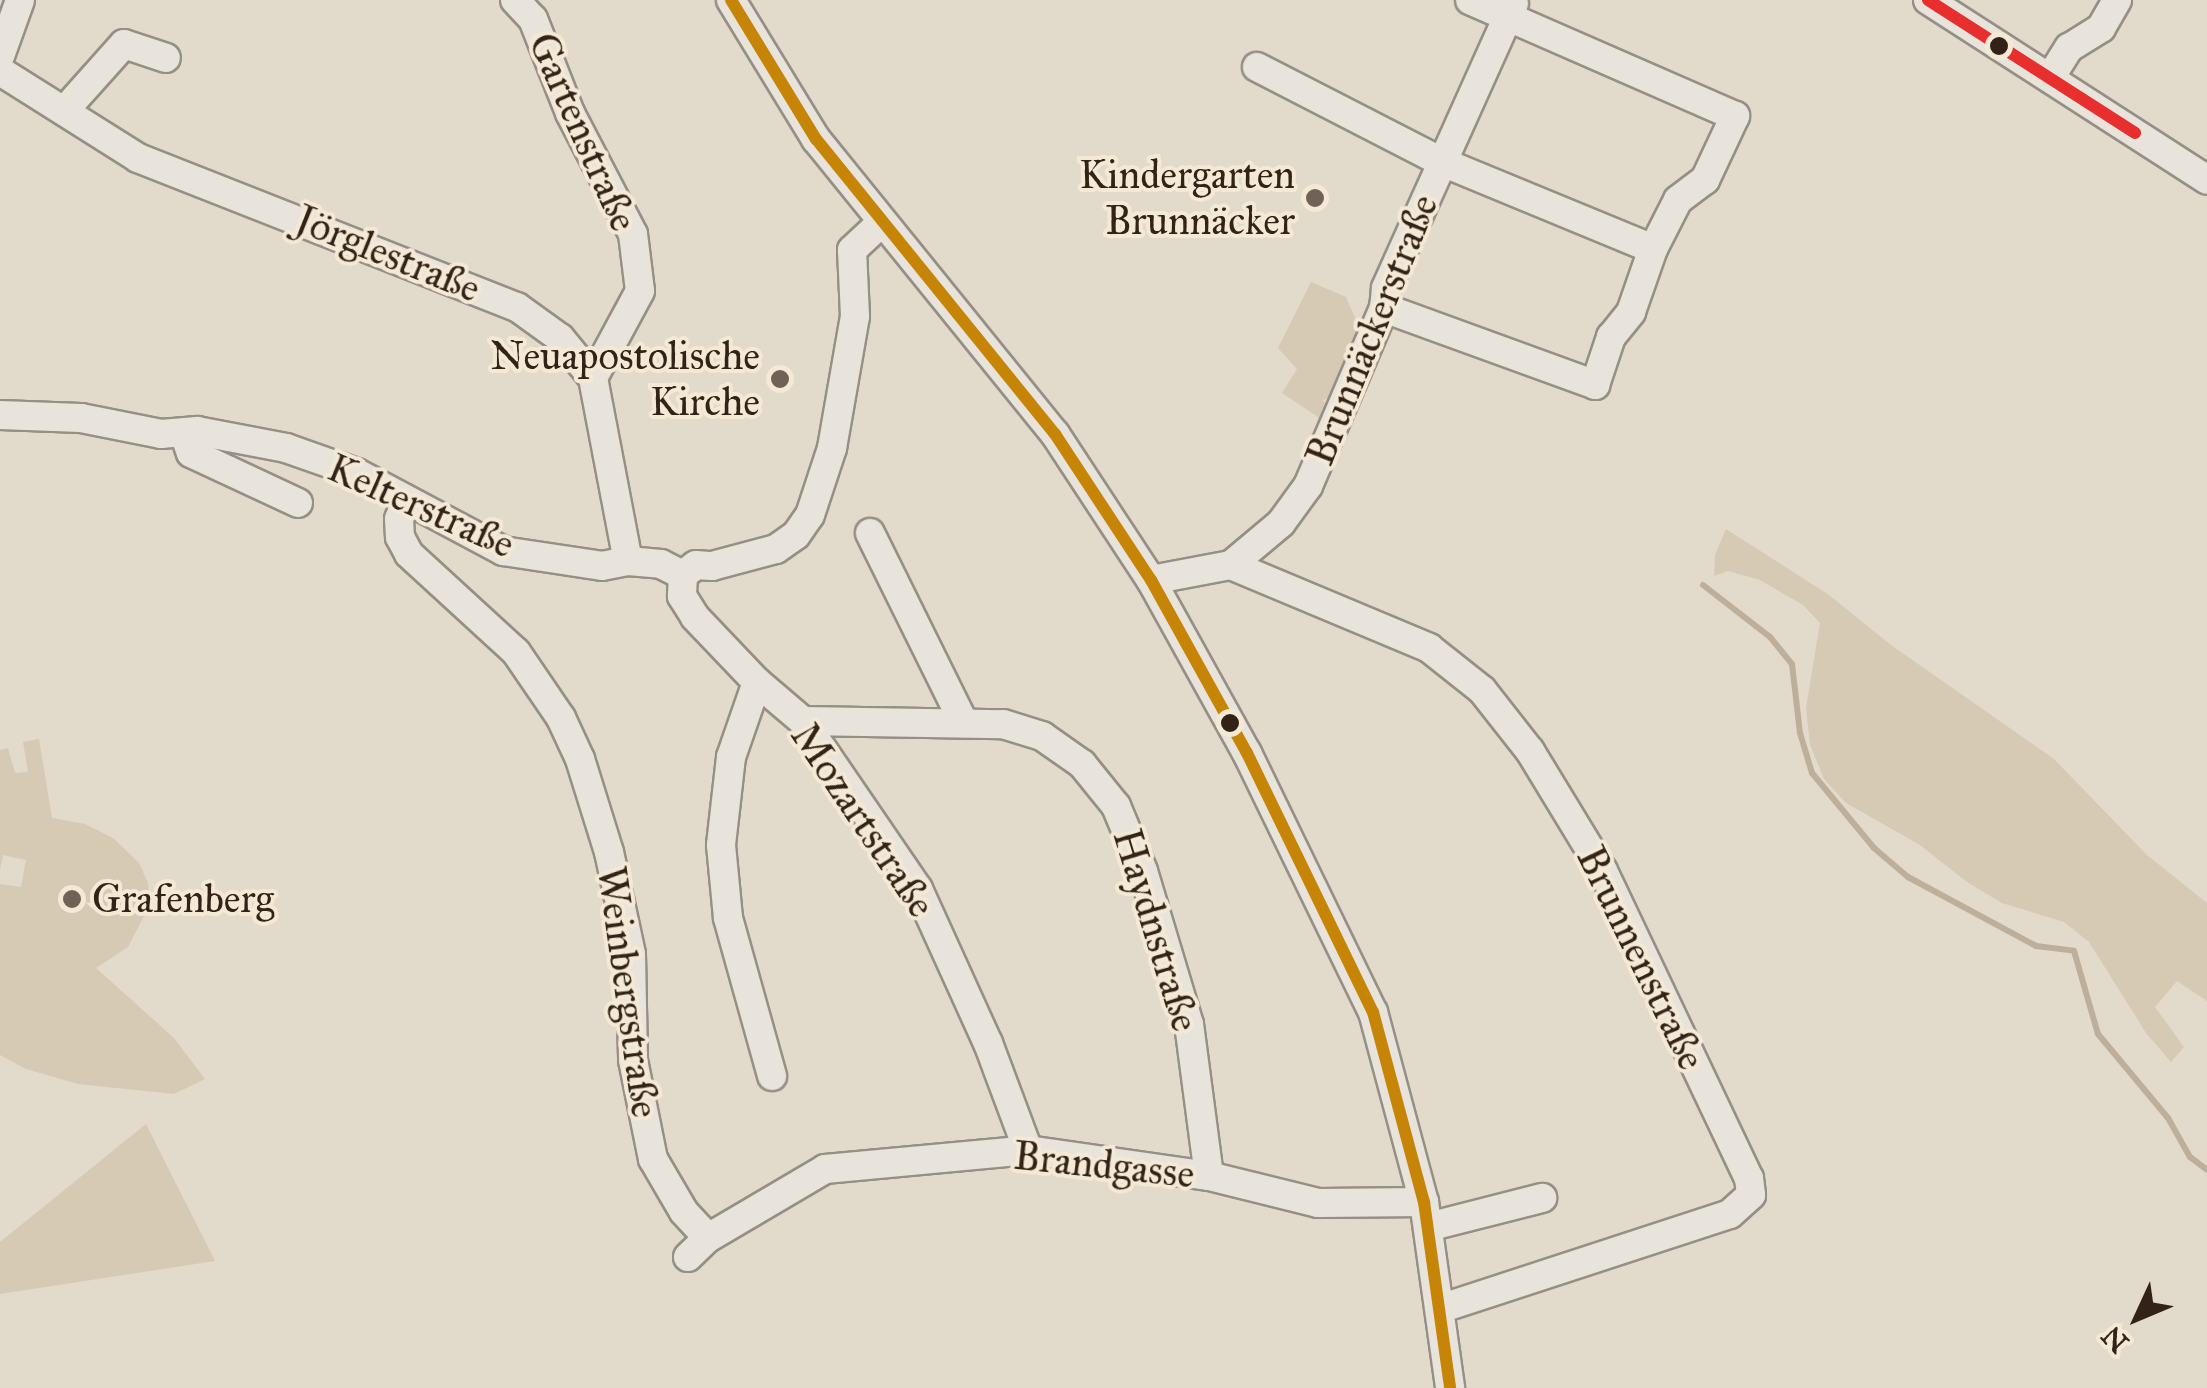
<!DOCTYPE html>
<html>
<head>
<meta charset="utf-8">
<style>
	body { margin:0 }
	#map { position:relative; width:2207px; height:1388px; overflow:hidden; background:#e2daca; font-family:"IM FELL Great Primer",serif }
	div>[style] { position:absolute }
	.green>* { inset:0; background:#d6cab4 }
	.stream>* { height:6px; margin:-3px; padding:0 3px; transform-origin:3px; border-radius:3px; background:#beaf9a }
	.roads { filter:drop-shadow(2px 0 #968f85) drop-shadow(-2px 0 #968f85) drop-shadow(0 2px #968f85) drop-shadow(0 -2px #968f85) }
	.minor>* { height:28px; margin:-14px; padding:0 14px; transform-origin:14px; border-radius:14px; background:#e8e4dc }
	.bus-1>* { height:12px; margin:-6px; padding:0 6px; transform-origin:6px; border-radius:6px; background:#c68506 }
	.bus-2>* { height:12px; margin:-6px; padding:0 6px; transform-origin:6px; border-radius:6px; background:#e72f2d }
	.dots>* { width:28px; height:28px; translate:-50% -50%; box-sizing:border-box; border:5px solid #f3e9d5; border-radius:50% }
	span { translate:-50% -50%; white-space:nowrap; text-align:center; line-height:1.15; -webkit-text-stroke:8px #f3e9d5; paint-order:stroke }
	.street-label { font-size:40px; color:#332217 }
	.poi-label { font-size:40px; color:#332217 }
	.right { translate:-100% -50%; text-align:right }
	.left { translate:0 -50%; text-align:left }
	.north { position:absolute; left:2087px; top:1268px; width:100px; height:100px; -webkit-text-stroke:8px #f3e9d5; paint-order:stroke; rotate:226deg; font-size:28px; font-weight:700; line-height:40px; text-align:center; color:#332217 }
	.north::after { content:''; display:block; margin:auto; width:35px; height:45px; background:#332217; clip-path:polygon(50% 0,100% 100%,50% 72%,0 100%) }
</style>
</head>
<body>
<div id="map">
	<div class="green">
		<i style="clip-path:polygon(1311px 282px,1346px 297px,1359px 327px,1329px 398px,1322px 400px,1326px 403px,1321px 419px,1282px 393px,1297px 369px,1278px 348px)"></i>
		<i style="clip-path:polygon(1726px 529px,1829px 595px,1891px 645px,2054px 759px,2147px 855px,2207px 903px,2207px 1001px,2177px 981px,2155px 1007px,2184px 1047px,2171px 1062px,2146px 1033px,2089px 942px,2064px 922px,2002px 903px,1967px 882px,1920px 845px,1846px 803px,1824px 779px,1810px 745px,1806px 708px,1820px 623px,1803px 605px,1760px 580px,1728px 571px,1714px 576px,1715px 555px)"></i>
		<i style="clip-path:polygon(39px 739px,52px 818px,85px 824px,113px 838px,139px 863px,148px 883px,150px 904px,128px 947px,96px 968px,174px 1038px,205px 1079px,174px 1094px,78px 1084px,26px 1069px,0 1055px,0 884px,21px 887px,26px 860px,3px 855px,0 870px,0 750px,8px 748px,15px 773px,28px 772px,23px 742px)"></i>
		<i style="clip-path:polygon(146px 1124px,215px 1261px,0 1294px,0 1242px)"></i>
	</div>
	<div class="stream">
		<i style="left:1703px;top:585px;width:85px;rotate:37.8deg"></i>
		<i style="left:1770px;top:637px;width:35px;rotate:51deg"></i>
		<i style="left:1792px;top:664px;width:69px;rotate:83.4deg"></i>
		<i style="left:1800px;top:733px;width:42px;rotate:73.3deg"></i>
		<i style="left:1812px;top:773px;width:97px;rotate:50.4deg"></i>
		<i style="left:1874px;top:848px;width:45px;rotate:40.5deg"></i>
		<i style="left:1908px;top:877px;width:145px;rotate:28.3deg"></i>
		<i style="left:2036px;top:946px;width:38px;rotate:7deg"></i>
		<i style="left:2074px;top:951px;width:86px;rotate:73.9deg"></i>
		<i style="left:2098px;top:1034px;width:109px;rotate:50.2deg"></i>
		<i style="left:2168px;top:1118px;width:45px;rotate:60.6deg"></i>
		<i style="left:2190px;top:1157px;width:21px;rotate:37deg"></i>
	</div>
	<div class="roads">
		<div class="minor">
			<i style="left:515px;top:0;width:26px;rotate:47deg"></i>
			<i style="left:533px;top:19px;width:101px;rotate:68.5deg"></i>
			<i style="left:570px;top:113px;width:136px;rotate:62.5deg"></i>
			<i style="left:633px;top:234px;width:57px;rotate:83deg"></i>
			<i style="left:640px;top:291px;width:99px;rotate:118.4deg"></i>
			<i style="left:731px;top:0;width:163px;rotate:58.6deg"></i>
			<i style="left:816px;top:139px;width:380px;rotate:51deg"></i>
			<i style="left:1055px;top:434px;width:175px;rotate:56.7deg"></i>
			<i style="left:1151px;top:580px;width:198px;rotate:61deg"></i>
			<i style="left:1247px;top:753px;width:288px;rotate:64.1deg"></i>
			<i style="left:1373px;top:1012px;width:197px;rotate:75deg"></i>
			<i style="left:1424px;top:1202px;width:188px;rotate:82deg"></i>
			<i style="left:1928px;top:0;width:332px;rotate:32.8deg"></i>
			<i style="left:0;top:56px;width:59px;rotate:-70.3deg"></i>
			<i style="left:1257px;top:67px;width:208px;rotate:27.2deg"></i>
			<i style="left:1442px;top:162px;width:228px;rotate:22.4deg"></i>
			<i style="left:0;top:71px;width:163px;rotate:32.2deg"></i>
			<i style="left:138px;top:158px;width:407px;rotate:21.5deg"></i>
			<i style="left:517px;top:307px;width:53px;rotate:35.8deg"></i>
			<i style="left:560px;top:338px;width:52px;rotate:50.5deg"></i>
			<i style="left:593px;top:378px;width:186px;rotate:79.2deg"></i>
			<i style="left:2050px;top:78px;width:36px;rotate:-58deg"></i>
			<i style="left:2069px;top:48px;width:38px;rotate:-32deg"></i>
			<i style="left:2101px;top:28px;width:32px;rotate:-60deg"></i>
			<i style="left:64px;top:111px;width:90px;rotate:-48.2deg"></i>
			<i style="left:124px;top:44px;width:44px;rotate:18.4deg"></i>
			<i style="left:1384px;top:308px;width:225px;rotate:20deg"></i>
			<i style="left:1595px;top:385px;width:51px;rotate:-71.6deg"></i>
			<i style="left:1611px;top:337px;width:32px;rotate:-51deg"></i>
			<i style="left:1631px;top:312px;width:67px;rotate:-70.8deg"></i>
			<i style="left:1653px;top:249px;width:55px;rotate:-63deg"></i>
			<i style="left:1678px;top:200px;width:34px;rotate:-37deg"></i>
			<i style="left:1705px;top:180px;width:71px;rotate:-64.9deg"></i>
			<i style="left:1735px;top:116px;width:289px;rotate:-156.4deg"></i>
			<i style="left:0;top:415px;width:81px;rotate:2.1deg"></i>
			<i style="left:81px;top:418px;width:82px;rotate:11.3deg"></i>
			<i style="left:161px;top:434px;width:36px;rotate:-5deg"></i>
			<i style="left:197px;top:431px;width:91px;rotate:10.8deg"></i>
			<i style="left:286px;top:448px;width:75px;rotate:19.4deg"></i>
			<i style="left:357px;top:473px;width:166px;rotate:28.1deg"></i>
			<i style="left:503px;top:551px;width:100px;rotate:8.6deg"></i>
			<i style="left:602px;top:566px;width:26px;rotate:-11deg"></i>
			<i style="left:628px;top:561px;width:33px;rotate:5deg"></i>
			<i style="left:661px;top:564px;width:25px;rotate:27deg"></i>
			<i style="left:184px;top:433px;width:21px;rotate:71deg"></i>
			<i style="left:191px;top:453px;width:118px;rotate:25deg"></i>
			<i style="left:406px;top:501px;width:19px;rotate:111deg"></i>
			<i style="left:399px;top:519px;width:18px;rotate:87deg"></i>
			<i style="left:400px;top:537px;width:19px;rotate:62deg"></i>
			<i style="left:409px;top:554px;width:145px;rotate:42.5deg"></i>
			<i style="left:516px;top:652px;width:80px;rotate:55.7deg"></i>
			<i style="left:561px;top:718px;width:45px;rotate:65.1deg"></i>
			<i style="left:580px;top:759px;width:97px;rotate:72.7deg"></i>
			<i style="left:609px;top:852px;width:104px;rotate:77.8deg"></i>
			<i style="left:631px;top:954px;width:106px;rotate:88.9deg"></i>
			<i style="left:633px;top:1060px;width:101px;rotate:78.6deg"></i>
			<i style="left:653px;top:1159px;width:61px;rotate:59.7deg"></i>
			<i style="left:684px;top:1212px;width:35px;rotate:47deg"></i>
			<i style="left:870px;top:533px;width:212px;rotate:63.7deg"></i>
			<i style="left:1231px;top:565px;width:215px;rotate:22.7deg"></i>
			<i style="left:1429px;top:648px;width:68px;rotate:38.4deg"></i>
			<i style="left:1482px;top:690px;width:78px;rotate:51.8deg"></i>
			<i style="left:1530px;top:751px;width:140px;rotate:58.7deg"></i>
			<i style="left:1603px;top:871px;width:340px;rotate:64.6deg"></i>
			<i style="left:1749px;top:1178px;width:17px;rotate:83deg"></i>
			<i style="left:1751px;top:1195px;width:28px;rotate:138deg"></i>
			<i style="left:1730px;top:1214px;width:305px;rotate:161.9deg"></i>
			<i style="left:683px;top:575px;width:21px;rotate:93deg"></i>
			<i style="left:682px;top:596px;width:25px;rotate:58deg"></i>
			<i style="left:695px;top:617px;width:90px;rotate:46.4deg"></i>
			<i style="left:757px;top:682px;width:60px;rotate:40.3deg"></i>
			<i style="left:803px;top:721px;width:204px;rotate:55.6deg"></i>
			<i style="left:918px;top:889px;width:169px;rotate:65.6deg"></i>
			<i style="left:988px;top:1043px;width:114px;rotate:69.5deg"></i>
			<i style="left:683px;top:575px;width:16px;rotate:-38deg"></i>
			<i style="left:696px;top:565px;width:16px;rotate:4deg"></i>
			<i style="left:712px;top:566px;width:66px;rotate:-14.9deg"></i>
			<i style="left:776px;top:549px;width:24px;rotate:-35deg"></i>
			<i style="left:796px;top:535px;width:24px;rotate:-55deg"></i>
			<i style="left:810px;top:515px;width:71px;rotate:-71.8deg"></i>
			<i style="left:832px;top:448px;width:134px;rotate:-80.1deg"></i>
			<i style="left:855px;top:316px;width:66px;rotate:-92.6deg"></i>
			<i style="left:852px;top:250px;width:41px;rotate:-43deg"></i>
			<i style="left:1151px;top:580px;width:81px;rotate:-10.6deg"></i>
			<i style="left:1231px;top:565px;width:65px;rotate:-40deg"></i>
			<i style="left:1281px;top:523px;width:46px;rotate:-53.9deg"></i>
			<i style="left:1308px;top:486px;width:194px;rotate:-66.9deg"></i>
			<i style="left:1384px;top:308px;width:20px;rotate:-84deg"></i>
			<i style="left:1386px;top:288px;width:312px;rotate:-65.8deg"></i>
			<i style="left:757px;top:682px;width:79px;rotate:109.1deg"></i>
			<i style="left:731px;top:757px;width:89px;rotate:96.5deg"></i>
			<i style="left:721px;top:845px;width:73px;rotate:84.5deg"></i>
			<i style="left:728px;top:918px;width:164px;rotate:74.4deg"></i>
			<i style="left:803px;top:721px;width:200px;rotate:0.9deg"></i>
			<i style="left:1003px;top:724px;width:41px;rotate:17.1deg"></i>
			<i style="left:1042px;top:736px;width:49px;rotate:35deg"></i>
			<i style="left:1082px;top:764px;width:54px;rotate:51deg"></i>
			<i style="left:1116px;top:806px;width:70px;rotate:67.4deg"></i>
			<i style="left:1143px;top:871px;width:160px;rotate:73.3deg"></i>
			<i style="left:1189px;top:1024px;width:153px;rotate:82.5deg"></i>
			<i style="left:1428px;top:1227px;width:118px;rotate:-14.3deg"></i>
			<i style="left:688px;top:1257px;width:28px;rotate:-44deg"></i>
			<i style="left:708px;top:1238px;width:136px;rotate:-30.5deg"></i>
			<i style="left:825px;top:1169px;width:204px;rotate:-5.3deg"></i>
			<i style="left:1028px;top:1150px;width:183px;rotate:8.2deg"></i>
			<i style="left:1209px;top:1176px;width:112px;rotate:13.9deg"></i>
			<i style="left:1318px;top:1203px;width:106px;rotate:-0.5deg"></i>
		</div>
	</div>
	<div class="bus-1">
		<i style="left:731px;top:0;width:163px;rotate:58.6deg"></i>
		<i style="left:816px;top:139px;width:380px;rotate:51deg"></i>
		<i style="left:1055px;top:434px;width:175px;rotate:56.7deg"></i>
		<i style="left:1151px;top:580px;width:198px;rotate:61deg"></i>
		<i style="left:1247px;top:753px;width:288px;rotate:64.1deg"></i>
		<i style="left:1373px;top:1012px;width:197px;rotate:75deg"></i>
		<i style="left:1424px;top:1202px;width:188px;rotate:82deg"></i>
	</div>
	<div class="bus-2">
		<i style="left:1928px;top:0;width:246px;rotate:32.7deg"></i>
	</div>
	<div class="dots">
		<i style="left:1999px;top:46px;background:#332217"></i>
		<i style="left:1315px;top:198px;background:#706256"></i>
		<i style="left:780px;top:379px;background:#706256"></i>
		<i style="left:1230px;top:723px;background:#332217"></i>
		<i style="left:72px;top:899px;background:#706256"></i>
	</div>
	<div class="street-label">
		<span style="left:583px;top:132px;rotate:66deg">Gartenstraße</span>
		<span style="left:388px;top:254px;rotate:22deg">Jörglestraße</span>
		<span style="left:1372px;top:330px;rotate:-68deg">Brunnäckerstraße</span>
		<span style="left:421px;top:506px;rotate:24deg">Kelterstraße</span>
		<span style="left:863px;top:820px;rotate:56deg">Mozartstraße</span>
		<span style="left:1156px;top:930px;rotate:73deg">Haydnstraße</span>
		<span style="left:1641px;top:958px;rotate:64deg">Brunnenstraße</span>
		<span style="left:628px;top:992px;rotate:82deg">Weinbergstraße</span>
		<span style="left:1104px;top:1165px;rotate:6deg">Brandgasse</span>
	</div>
	<div class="poi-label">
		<span class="right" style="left:1295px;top:198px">Kindergarten<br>Brunnäcker</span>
		<span class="right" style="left:760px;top:379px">Neuapostolische<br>Kirche</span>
		<span class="left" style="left:92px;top:899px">Grafenberg</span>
	</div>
	<div class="north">N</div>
</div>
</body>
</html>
